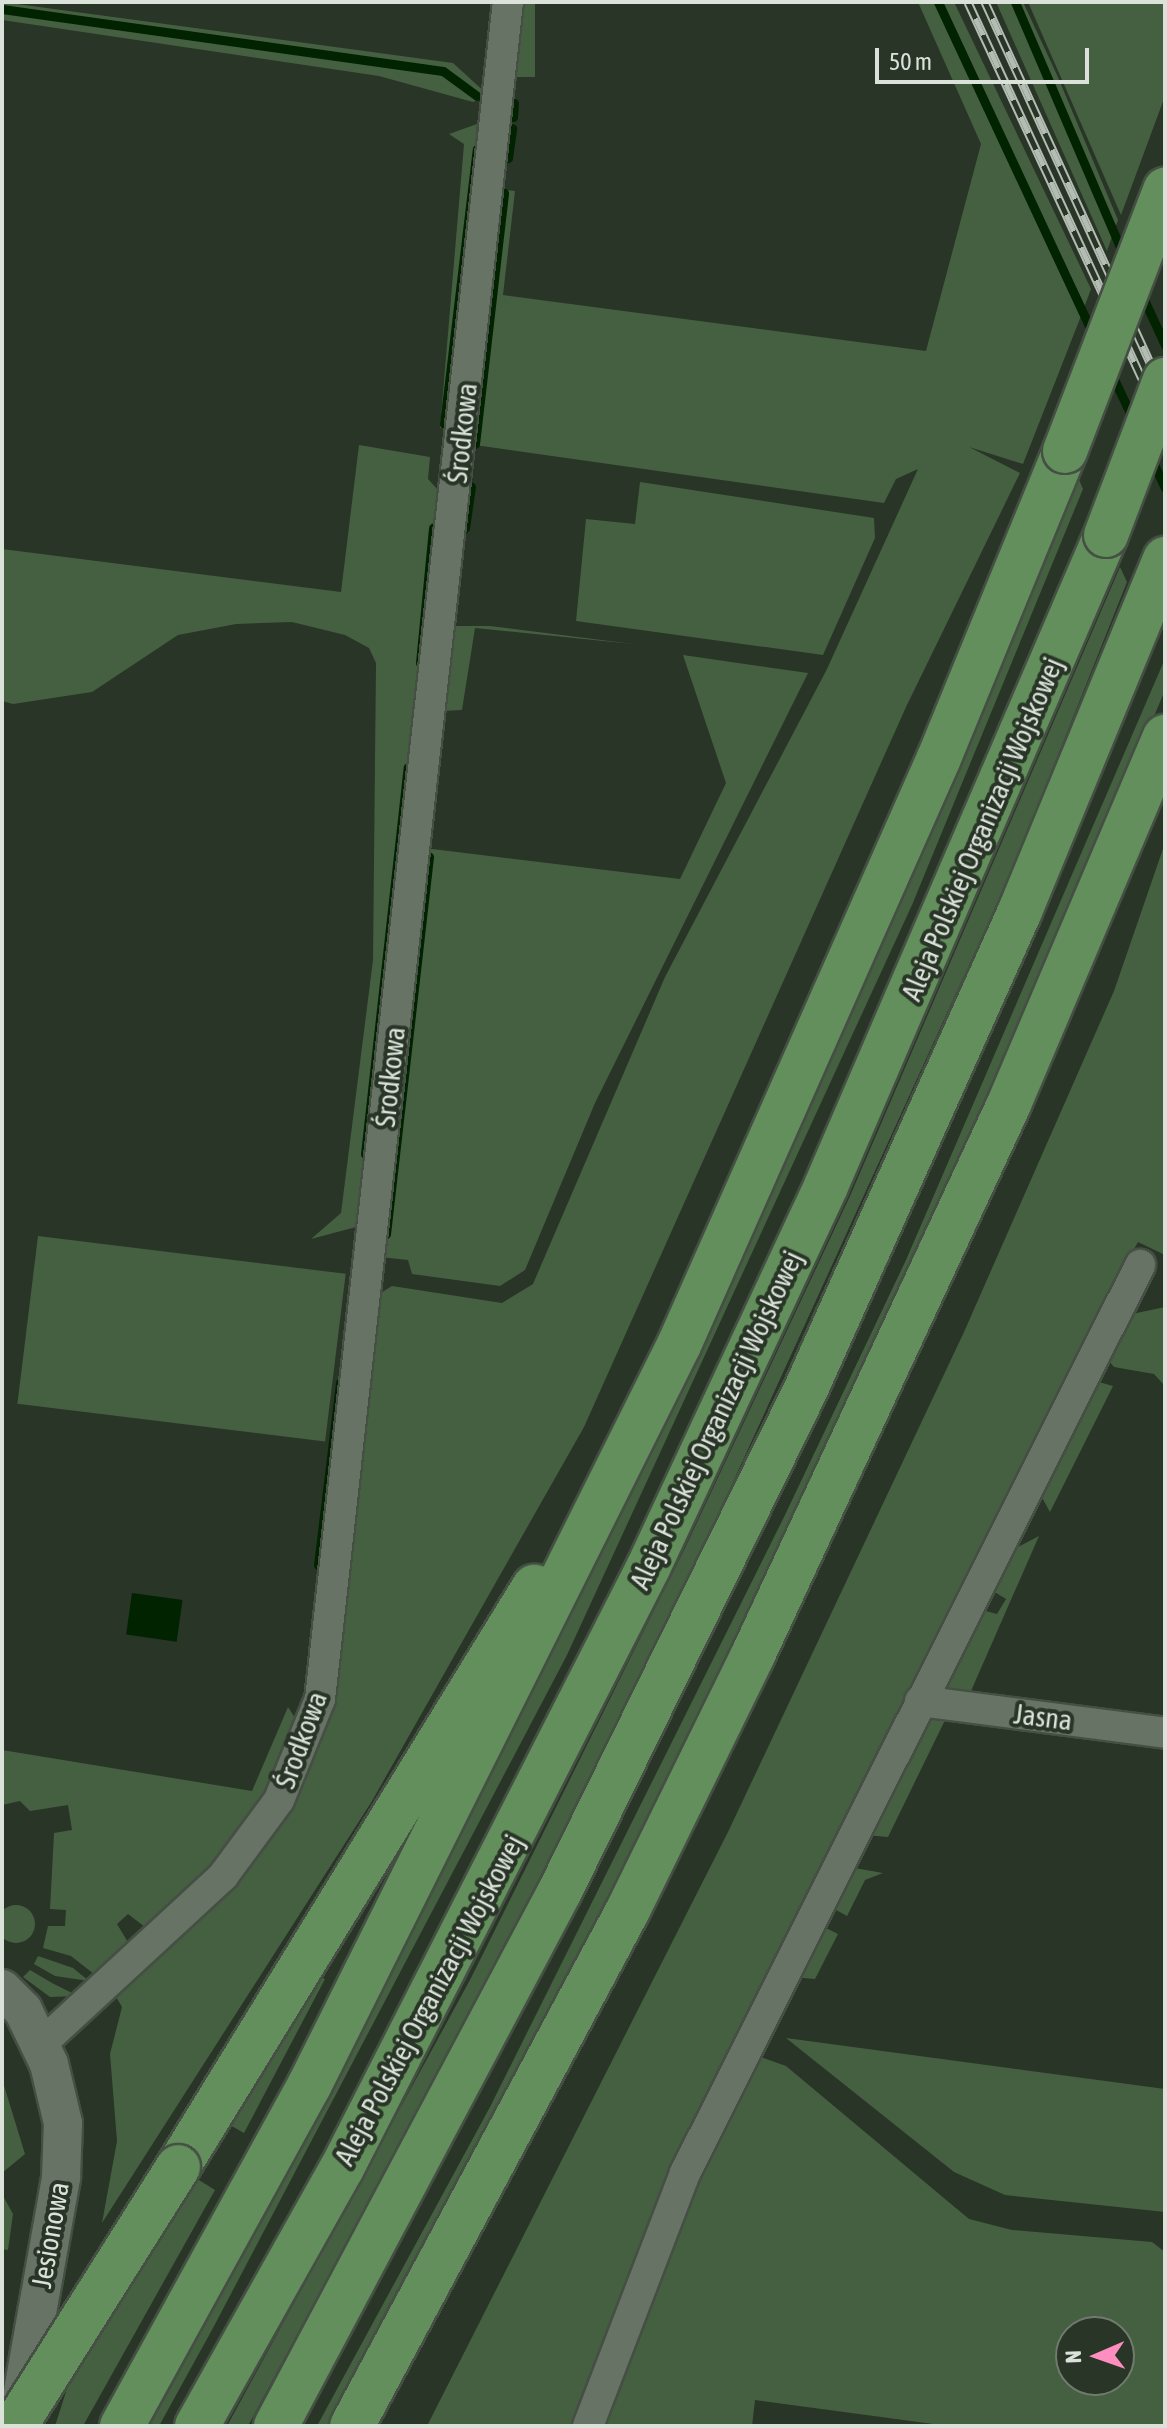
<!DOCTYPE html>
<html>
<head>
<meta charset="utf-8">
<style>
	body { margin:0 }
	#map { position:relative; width:1167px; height:2428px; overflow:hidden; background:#293527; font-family:"Asap Condensed",sans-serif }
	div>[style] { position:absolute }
	.green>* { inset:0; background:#456041; transform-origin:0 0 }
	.round { border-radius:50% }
	.water>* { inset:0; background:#012300; transform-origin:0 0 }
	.stream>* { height:9px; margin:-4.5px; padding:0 4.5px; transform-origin:4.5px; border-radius:4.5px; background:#012300 }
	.roads { filter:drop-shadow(2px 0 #454f44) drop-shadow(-2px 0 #454f44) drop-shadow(0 2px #454f44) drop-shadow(0 -2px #454f44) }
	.minor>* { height:30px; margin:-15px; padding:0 15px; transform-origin:15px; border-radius:15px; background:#677465 }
	.tertiary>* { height:38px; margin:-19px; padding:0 19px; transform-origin:19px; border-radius:19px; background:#677465 }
	.motorway>* { height:44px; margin:-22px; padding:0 22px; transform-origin:22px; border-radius:22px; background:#628f5b }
	.rail>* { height:9px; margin-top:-4.5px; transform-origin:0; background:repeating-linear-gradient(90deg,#293527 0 18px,#b4bdb3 0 36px); box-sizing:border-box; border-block:2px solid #b4bdb3 }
	.bridges { filter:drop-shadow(2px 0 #454f44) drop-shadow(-2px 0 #454f44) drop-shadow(0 2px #454f44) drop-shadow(0 -2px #454f44) }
	.motorway-bridge>* { height:44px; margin:-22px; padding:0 22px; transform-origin:22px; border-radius:22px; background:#628f5b }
	span { translate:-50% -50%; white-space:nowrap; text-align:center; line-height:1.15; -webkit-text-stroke:8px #293527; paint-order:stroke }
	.street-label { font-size:28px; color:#dae2d9 }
	.frame { position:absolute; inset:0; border:4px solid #dae2d9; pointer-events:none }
	.north { position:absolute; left:1055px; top:2316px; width:80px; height:80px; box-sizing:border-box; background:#293527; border:2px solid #707a6e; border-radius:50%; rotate:268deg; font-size:22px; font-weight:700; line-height:32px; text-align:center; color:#dae2d9 }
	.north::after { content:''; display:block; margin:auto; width:28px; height:36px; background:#fd8ebf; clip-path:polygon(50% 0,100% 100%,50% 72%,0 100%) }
	.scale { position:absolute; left:875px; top:48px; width:214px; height:36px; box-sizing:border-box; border:4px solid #dae2d9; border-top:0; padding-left:10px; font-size:24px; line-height:28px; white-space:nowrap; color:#dae2d9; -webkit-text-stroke:6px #293527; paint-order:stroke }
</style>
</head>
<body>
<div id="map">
	<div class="green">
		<i style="clip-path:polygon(2px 2px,453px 63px,488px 95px,473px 102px,379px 76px,2px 20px)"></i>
		<i style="left:517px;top:2px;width:18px;height:75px"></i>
		<i style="clip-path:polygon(918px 2px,954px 2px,1091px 289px,1079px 321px,1023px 464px,969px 447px,1020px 473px,906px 707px,584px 1427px,372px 1801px,102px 2223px,117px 2141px,110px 2054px,122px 2007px,115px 1995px,289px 1806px,376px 1296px,392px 1286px,502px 1303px,533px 1284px,665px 977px,827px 669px,918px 469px,896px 479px,884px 503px,468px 444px,496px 189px,515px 191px,503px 295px,926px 351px,981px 144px)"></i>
		<i style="clip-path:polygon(996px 2px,1023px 2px,1057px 75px,1118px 220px,1107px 251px)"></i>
		<i style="clip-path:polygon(1028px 2px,1165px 2px,1165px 96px,1121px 215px)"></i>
		<i style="clip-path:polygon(477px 124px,453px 429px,440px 428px,464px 144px,449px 134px)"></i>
		<i style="clip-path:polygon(359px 445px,430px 457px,428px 479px,438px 490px,441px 519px,361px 1211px,356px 1227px,311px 1239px,341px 1213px,373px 960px,376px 663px,369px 648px,345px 635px,292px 622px,236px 624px,178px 635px,92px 692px,13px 704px,2px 701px,2px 549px,341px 592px)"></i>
		<i style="clip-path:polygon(1076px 473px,1083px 489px,912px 905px,567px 1655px,213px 2328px,159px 2426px,141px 2426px,398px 1954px,629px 1491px)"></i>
		<i style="clip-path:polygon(640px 482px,874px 518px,875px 538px,823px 655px,576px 621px,586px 519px,635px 524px)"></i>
		<i style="clip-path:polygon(1120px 567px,1127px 582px,1011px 873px,681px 1596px,484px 1988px,248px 2426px,227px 2426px,471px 1978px,685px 1548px,850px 1196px)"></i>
		<i style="clip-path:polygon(450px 626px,490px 626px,633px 644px,475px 628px,462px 710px,442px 711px)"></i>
		<i style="clip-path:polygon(683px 655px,808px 673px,595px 1103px,525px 1270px,500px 1286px,412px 1274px,408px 1260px,380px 1257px,424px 848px,680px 879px,726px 783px)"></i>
		<i style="clip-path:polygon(1164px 661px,1165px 690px,1062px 936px,645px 1839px,333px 2426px,317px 2426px,490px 2107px,784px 1517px,906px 1260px)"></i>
		<i style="clip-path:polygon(1165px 843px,1165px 1255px,1138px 1242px,1111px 1290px,576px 2426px,427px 2426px,728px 1832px,964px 1332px,1114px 991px)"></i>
		<i style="left:38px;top:1236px;width:310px;height:169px;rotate:7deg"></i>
		<i style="clip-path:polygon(1165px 1307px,1165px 1386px,1154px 1374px,1114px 1367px,1108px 1360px,1132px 1314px)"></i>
		<i style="clip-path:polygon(1095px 1381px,1113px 1386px,1050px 1512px,1040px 1494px)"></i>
		<i style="clip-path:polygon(1039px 1536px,971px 1691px,945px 1692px,941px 1683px,982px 1610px,997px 1614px,1006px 1599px,993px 1591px,1014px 1549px)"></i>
		<i style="clip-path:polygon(288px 1707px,297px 1721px,275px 1780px,215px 1867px,155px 1924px,145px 1927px,128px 1914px,117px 1924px,129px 1944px,99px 1978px,71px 1956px,43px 1948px,48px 1926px,65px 1926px,66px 1910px,50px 1909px,54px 1833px,72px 1830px,68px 1805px,30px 1811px,20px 1801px,2px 1805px,2px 1750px,252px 1791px)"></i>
		<i style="clip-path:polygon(948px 1714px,888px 1837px,865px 1835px,924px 1716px)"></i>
		<i style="clip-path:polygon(849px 1867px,883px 1873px,865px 1880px,847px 1916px,829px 1906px)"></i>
		<i class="round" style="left:-3px;top:1905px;width:38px;height:38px"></i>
		<i style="clip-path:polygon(820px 1925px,838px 1934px,815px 1979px,792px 1977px)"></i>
		<i style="clip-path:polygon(38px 1956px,73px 1968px,89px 1981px,55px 1976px,34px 1964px)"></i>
		<i style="clip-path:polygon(30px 1970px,52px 1983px,78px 1996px,50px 1997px,23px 1977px)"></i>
		<i style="clip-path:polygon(320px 1977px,325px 1979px,244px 2133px,228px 2124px)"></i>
		<i style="clip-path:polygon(786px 2038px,1165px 2089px,1165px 2212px,1005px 2195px,954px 2172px)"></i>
		<i style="clip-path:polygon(evenodd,758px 2056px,786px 2066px,969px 2219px,1012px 2230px,1152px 2242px,1165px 2252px,1165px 2426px,948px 2426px,755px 2400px,752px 2426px,600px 2426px,678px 2215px,758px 2056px,1071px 2332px,1119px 2332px,1119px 2380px,1071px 2380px,1071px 2332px)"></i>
		<i style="clip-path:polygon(2px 2079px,25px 2154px,2px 2173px)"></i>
		<i style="clip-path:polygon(194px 2177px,215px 2190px,83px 2426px,55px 2426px,74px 2367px)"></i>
		<i style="clip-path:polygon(2px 2194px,13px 2214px,8px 2250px,2px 2249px)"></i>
	</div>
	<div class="water">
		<i style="left:132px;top:1593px;width:51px;height:42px;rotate:8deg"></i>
	</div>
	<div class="stream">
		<i style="left:938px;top:2px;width:369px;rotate:65deg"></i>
		<i style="left:1015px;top:2px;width:276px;rotate:66.8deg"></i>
		<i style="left:2px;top:9px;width:445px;rotate:8deg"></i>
		<i style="left:443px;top:71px;width:42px;rotate:36.3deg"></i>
		<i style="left:513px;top:117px;width:14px;rotate:-86deg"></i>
		<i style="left:508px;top:158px;width:30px;rotate:-82deg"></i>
		<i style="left:1140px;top:291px;width:60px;rotate:65.2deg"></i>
		<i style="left:1110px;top:371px;width:53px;rotate:64.4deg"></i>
		<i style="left:444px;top:424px;width:277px;rotate:-83.2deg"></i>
		<i style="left:475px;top:444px;width:253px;rotate:-83.4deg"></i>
		<i style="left:1151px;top:458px;width:33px;rotate:65deg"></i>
		<i style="left:465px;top:528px;width:42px;rotate:-81.9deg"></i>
		<i style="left:420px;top:663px;width:136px;rotate:-84.5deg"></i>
		<i style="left:365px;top:1154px;width:389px;rotate:-83.7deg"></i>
		<i style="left:386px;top:1234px;width:380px;rotate:-83.5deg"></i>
		<i style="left:318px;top:1565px;width:184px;rotate:-83.1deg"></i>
	</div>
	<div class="roads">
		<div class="minor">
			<i style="left:920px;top:1701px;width:247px;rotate:7.4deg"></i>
			<i style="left:39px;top:2046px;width:251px;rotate:-42.7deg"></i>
			<i style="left:223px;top:1876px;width:94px;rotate:-53.6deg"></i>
			<i style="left:279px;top:1800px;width:109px;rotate:-67.9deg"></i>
			<i style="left:320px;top:1699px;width:1707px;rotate:-83.68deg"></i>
			<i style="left:588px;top:2426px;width:271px;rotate:-69deg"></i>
			<i style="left:685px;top:2173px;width:1016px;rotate:-63.38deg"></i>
		</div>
		<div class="tertiary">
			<i style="left:2px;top:1989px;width:30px;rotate:45deg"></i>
			<i style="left:23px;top:2010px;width:60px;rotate:64.3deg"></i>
			<i style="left:49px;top:2064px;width:61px;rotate:76.7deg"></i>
			<i style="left:63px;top:2123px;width:55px;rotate:92.1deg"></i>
			<i style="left:61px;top:2178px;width:239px;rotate:100.1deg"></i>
		</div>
		<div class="motorway">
			<i style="left:178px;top:2167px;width:681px;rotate:-58.46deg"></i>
			<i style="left:122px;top:2426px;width:388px;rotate:-61.2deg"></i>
			<i style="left:309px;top:2086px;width:828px;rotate:-63.47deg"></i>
			<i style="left:679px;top:1345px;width:642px;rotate:-66.11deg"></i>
			<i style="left:939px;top:758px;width:332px;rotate:-67.7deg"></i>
			<i style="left:197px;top:2426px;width:296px;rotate:-60.7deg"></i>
			<i style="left:342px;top:2168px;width:674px;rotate:-62.98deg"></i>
			<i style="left:648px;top:1568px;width:421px;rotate:-65deg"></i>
			<i style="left:826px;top:1186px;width:709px;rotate:-66.73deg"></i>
			<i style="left:276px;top:2426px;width:606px;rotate:-62.04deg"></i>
			<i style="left:560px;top:1891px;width:559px;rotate:-63.89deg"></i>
			<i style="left:806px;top:1389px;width:524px;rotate:-65.88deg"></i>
			<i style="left:1020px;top:911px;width:381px;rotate:-67.6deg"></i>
			<i style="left:352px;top:2426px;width:585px;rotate:-61.86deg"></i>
			<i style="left:628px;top:1910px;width:282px;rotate:-63.9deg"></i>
			<i style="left:752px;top:1657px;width:610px;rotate:-65.07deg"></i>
			<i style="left:1009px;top:1104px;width:399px;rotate:-67deg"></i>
		</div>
	</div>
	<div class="rail">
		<i style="left:968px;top:2px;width:470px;rotate:65.2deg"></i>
		<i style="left:985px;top:2px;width:433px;rotate:65.4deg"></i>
	</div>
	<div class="bridges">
		<div class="motorway-bridge">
			<i style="left:1065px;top:451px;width:280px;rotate:-69deg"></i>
			<i style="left:1106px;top:535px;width:166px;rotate:-69.2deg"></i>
			<i style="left:15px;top:2426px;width:306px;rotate:-57.8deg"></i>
		</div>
	</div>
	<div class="street-label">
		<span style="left:462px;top:433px;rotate:-84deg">Środkowa</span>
		<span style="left:982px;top:829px;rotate:-67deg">Aleja Polskiej Organizacji Wojskowej</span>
		<span style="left:390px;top:1077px;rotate:-84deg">Środkowa</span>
		<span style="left:716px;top:1420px;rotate:-65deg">Aleja Polskiej Organizacji Wojskowej</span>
		<span style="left:1043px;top:1717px;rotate:7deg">Jasna</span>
		<span style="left:301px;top:1740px;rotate:-70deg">Środkowa</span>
		<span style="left:429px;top:2000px;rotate:-62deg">Aleja Polskiej Organizacji Wojskowej</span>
		<span style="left:50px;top:2235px;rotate:-80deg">Jesionowa</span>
	</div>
	<div class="frame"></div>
	<div class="north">N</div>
	<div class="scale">50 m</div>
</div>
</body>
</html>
